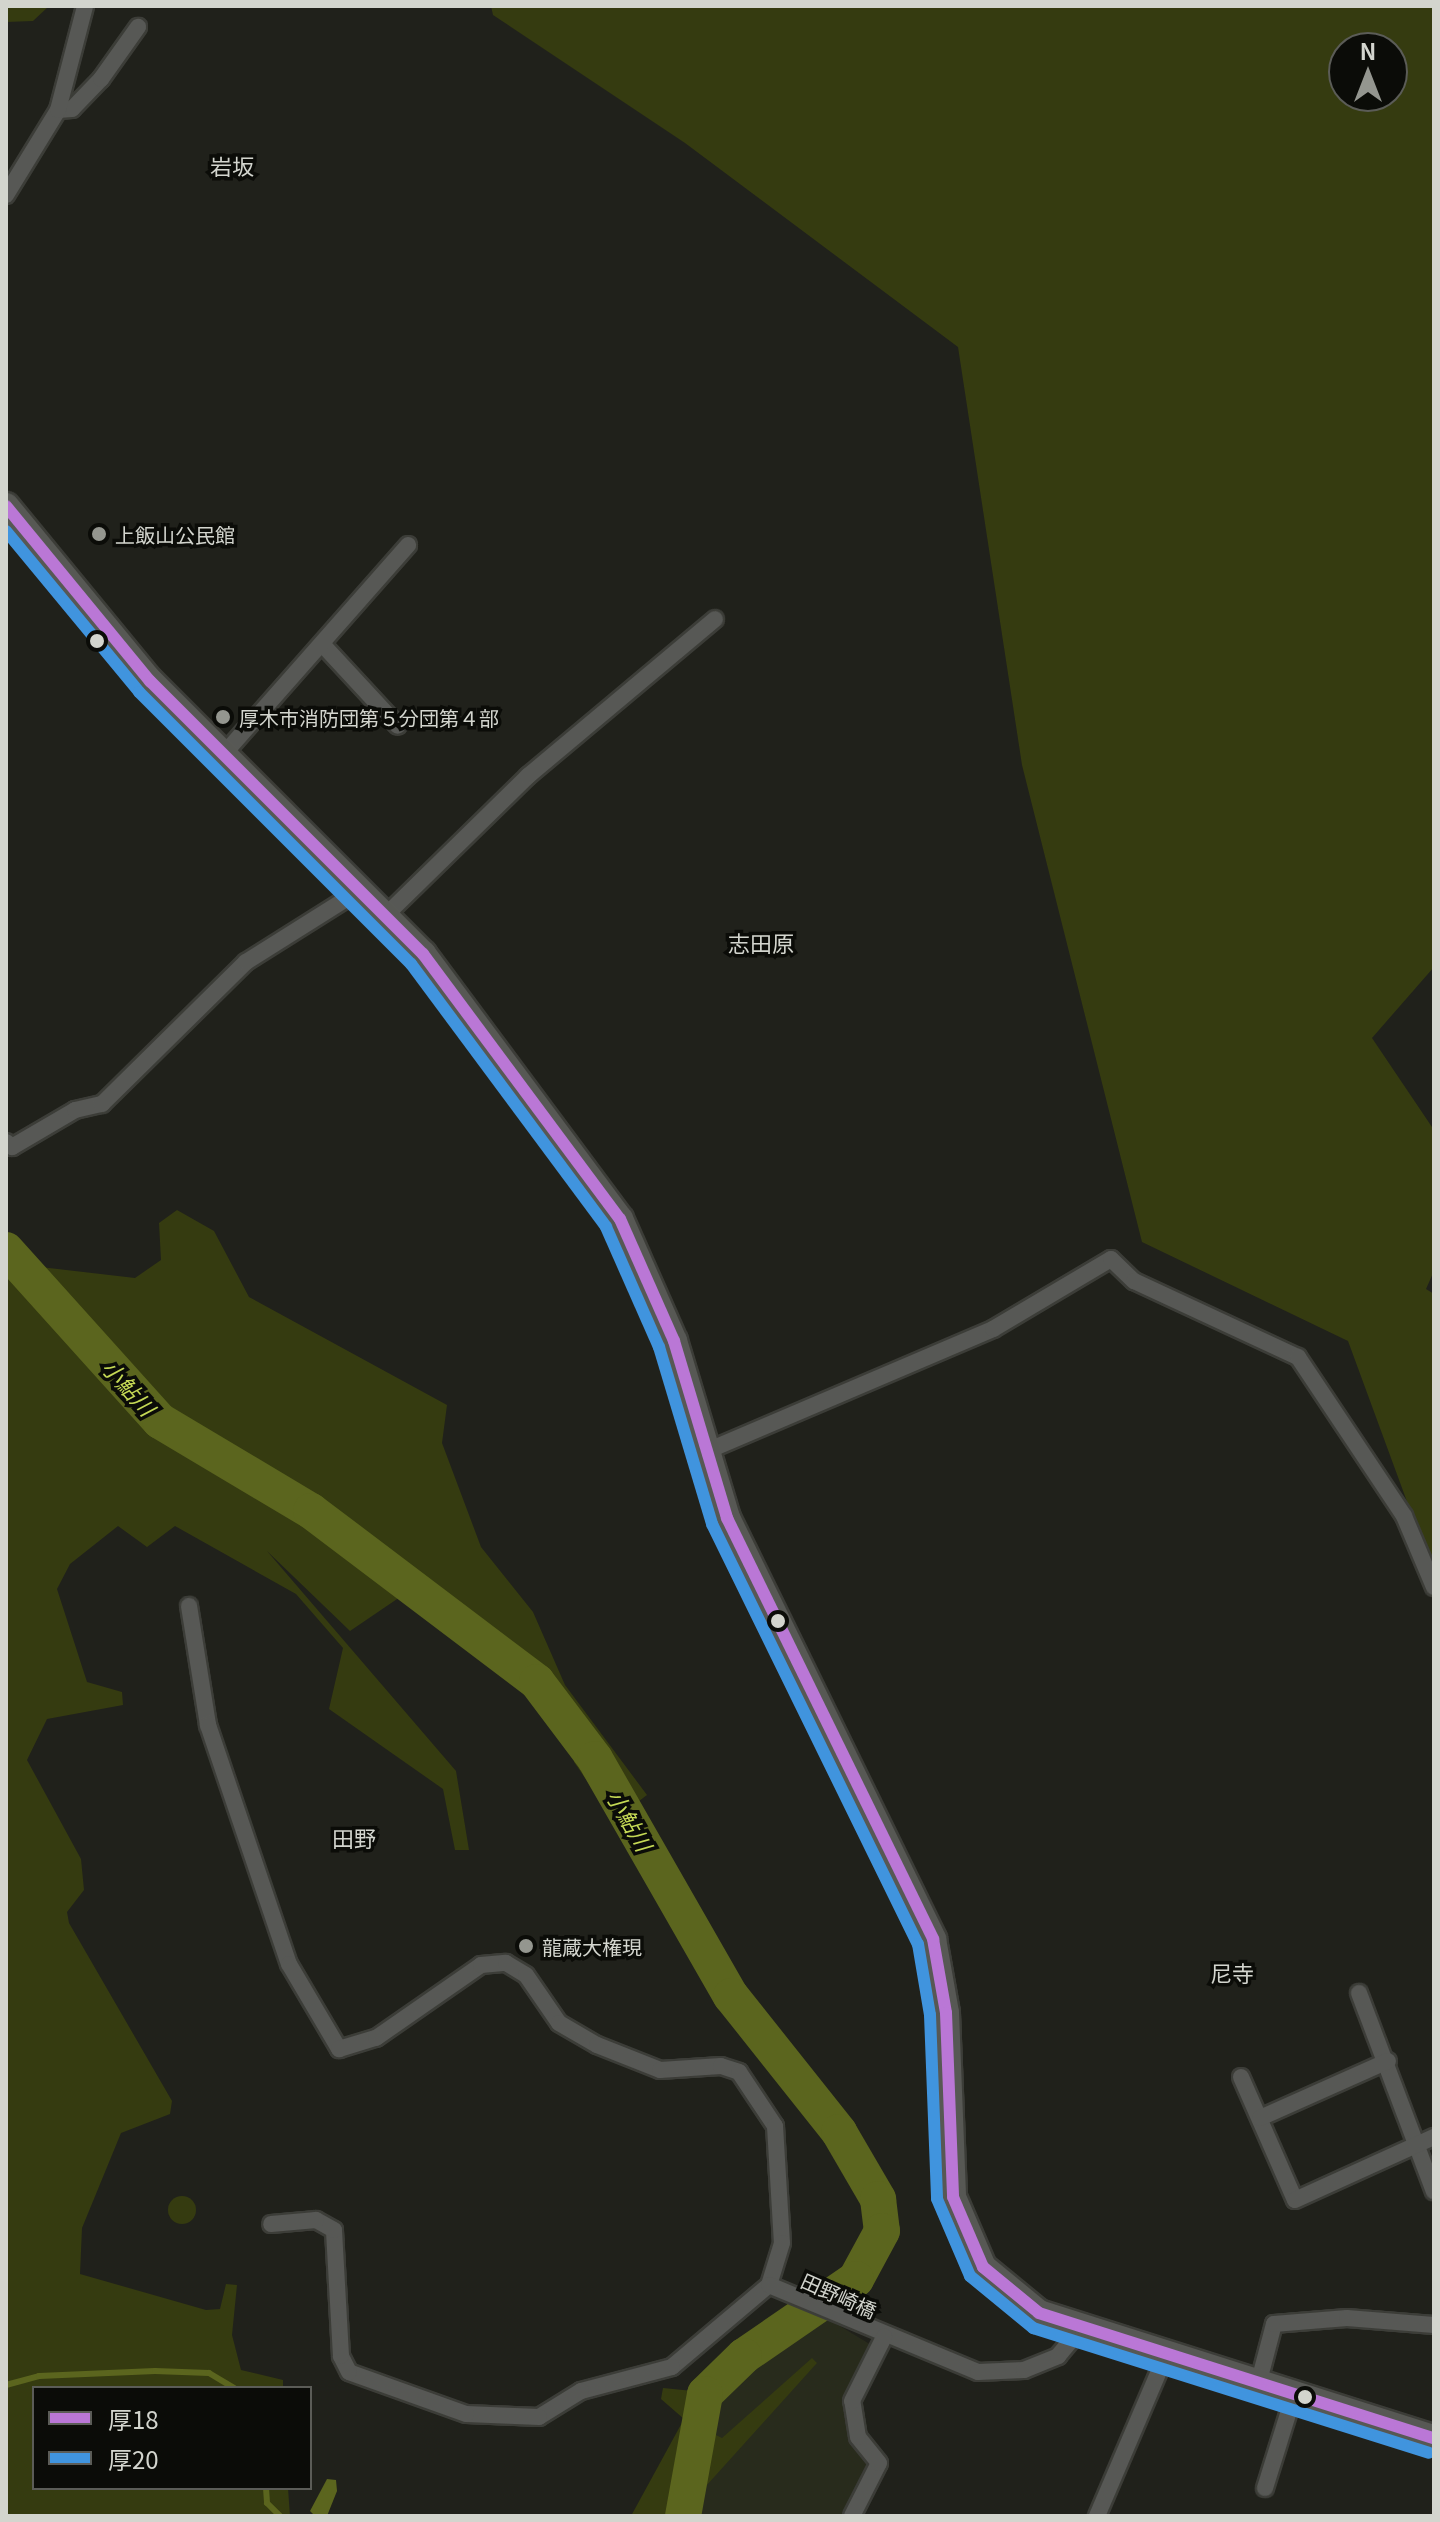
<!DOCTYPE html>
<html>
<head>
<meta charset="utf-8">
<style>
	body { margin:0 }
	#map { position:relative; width:1440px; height:2522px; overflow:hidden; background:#20211b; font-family:Georgia,"Noto Sans JP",serif }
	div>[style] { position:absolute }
	.built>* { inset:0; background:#282b1c }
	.green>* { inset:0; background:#353b10 }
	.round { border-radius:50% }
	.water>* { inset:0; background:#5b651e }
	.stream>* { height:6px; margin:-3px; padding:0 3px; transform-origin:3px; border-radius:3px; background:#5b651e }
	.river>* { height:36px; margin:-18px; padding:0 18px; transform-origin:18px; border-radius:18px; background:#5b651e }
	.roads { filter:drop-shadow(2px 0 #3c3d38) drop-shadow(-2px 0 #3c3d38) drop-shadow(0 2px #3c3d38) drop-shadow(0 -2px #3c3d38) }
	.minor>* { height:16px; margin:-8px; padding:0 8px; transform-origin:8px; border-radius:8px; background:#575855 }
	.primary>* { height:26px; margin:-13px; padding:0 13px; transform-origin:13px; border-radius:13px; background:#575854 }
	.bus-1>* { height:12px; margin:-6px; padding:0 6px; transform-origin:6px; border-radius:6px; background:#ba77d6 }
	.bus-2>* { height:12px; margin:-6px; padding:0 6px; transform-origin:6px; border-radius:6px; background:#4094de }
	.dots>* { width:22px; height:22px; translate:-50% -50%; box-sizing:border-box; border:4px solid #0b0c08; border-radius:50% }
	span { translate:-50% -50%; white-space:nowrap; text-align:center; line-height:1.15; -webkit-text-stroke:7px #0b0c08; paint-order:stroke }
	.poi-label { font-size:20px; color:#d3d5ce }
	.left { translate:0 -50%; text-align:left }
	.street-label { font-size:20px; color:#d3d5ce }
	.neighbourhood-label { font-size:22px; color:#d3d5ce }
	.water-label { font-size:22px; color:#c5d955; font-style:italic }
	.frame { position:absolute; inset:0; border:8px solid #d3d5ce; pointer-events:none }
	.legend { position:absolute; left:32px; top:2386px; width:280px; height:104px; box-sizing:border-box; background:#0b0c08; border:2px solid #5b5c57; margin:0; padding:10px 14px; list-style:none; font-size:24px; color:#d3d5ce }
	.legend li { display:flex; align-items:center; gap:16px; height:40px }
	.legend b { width:40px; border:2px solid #5b5c57 }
	.north { position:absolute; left:1328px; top:32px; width:80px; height:80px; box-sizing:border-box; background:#0b0c08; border:2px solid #5b5c57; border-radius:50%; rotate:0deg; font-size:22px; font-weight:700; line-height:32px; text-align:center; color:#d3d5ce }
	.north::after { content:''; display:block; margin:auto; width:28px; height:36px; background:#94968f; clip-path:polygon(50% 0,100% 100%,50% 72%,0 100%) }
</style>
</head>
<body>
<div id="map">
	<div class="built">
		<i style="clip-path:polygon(825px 2317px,873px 2346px,847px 2401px,872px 2472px,842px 2516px,691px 2516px,711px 2443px,715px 2394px,725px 2378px,807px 2320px)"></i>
	</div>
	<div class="green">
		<i style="clip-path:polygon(6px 6px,49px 6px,33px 21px,6px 22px)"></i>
		<i style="clip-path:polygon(evenodd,491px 6px,1434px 6px,1434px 967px,1372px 1038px,1434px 1130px,1434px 1271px,1426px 1289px,1434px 1294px,1434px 1575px,1348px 1341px,1142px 1242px,1022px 765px,958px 347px,685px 143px,493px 15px,491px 6px,1344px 48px,1392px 48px,1392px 96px,1344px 96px,1344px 48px)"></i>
		<i style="clip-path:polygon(177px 1210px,214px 1231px,249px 1297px,447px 1405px,442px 1443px,481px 1547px,533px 1612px,565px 1685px,647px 1795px,614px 1820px,574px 1762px,573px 1731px,409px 1572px,403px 1595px,350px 1631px,267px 1551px,456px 1771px,469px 1850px,455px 1850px,443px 1789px,329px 1709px,343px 1648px,296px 1594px,175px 1526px,147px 1547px,118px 1526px,70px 1564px,57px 1589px,87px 1682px,122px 1692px,123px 1705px,47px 1719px,27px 1760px,81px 1859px,84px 1890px,67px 1912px,69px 1923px,172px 2101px,170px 2114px,121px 2133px,82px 2228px,80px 2274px,206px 2310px,220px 2309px,226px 2284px,237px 2285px,232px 2335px,241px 2370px,283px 2380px,283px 2388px,34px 2388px,34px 2488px,288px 2488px,290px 2516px,6px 2516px,6px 1263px,135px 1278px,161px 1260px,159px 1223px)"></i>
		<i class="round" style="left:168px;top:2196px;width:28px;height:28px"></i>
		<i style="clip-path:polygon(812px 2358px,817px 2363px,679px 2516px,631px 2516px,684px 2419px,661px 2399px,663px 2388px,693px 2391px,700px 2427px,722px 2438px)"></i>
	</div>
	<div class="water">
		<i style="clip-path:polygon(327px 2479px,336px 2480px,337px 2491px,327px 2516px,315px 2516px,310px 2511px)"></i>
	</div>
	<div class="stream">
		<i style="left:6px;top:2385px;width:34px;rotate:-15deg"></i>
		<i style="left:39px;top:2376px;width:116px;rotate:-2.5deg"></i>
		<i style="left:155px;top:2371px;width:54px;rotate:2.1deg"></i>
		<i style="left:209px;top:2373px;width:29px;rotate:31deg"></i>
		<i style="left:266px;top:2488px;width:15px;rotate:86deg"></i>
		<i style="left:267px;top:2503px;width:18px;rotate:45deg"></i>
	</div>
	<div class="river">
		<i style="left:6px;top:1250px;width:230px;rotate:48deg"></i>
		<i style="left:160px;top:1421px;width:176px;rotate:30.8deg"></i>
		<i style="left:311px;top:1511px;width:283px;rotate:37.1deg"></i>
		<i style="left:537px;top:1682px;width:96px;rotate:53deg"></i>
		<i style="left:595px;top:1759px;width:273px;rotate:60.2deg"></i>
		<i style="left:731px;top:1996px;width:174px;rotate:51.5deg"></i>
		<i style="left:839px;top:2132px;width:78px;rotate:59.8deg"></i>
		<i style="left:878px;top:2199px;width:32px;rotate:83deg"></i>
		<i style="left:882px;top:2231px;width:55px;rotate:118.4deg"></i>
		<i style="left:856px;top:2279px;width:136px;rotate:145.5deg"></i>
		<i style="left:744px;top:2356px;width:54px;rotate:135.7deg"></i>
		<i style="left:705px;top:2394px;width:124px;rotate:100.2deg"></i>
	</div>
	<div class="roads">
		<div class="minor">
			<i style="left:58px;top:110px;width:14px;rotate:-4deg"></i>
			<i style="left:72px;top:109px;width:42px;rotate:-46deg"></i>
			<i style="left:101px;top:79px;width:64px;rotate:-54.6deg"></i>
			<i style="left:6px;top:195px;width:100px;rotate:-58.5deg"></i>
			<i style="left:58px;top:110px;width:107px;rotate:-75.4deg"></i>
			<i style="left:323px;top:645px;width:110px;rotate:47.2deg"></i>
			<i style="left:223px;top:755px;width:280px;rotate:-48.6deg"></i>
			<i style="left:386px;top:915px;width:199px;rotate:-44.4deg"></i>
			<i style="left:528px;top:776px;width:244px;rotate:-40deg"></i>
			<i style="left:6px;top:1142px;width:8px;rotate:40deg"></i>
			<i style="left:12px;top:1147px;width:73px;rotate:-30.4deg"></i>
			<i style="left:75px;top:1110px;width:28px;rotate:-13deg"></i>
			<i style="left:102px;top:1104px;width:202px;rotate:-44.6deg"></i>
			<i style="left:246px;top:962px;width:137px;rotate:-32.2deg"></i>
			<i style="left:707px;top:1451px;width:311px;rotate:-23.1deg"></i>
			<i style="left:993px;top:1329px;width:137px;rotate:-30.7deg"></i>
			<i style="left:1111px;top:1259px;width:32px;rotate:44deg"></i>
			<i style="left:1134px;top:1281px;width:181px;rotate:24.9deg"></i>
			<i style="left:1298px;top:1357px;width:191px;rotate:56.3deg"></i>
			<i style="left:1404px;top:1516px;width:77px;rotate:67.1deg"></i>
			<i style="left:189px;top:1606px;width:121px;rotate:80.9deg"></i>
			<i style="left:208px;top:1725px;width:252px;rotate:71.3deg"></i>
			<i style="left:289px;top:1964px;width:99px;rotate:59.5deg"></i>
			<i style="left:339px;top:2049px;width:39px;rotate:-17deg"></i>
			<i style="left:376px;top:2038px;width:128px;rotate:-34.8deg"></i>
			<i style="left:481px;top:1965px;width:25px;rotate:-5deg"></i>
			<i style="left:506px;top:1963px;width:23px;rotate:31deg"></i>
			<i style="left:526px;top:1975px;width:58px;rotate:55.5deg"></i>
			<i style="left:559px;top:2023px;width:44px;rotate:30.1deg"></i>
			<i style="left:597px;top:2045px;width:68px;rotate:21.6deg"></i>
			<i style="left:660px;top:2070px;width:61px;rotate:-3.8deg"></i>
			<i style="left:721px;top:2066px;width:19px;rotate:18deg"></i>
			<i style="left:739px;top:2072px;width:65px;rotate:56.3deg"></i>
			<i style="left:775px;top:2126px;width:117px;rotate:86.6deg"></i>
			<i style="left:782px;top:2243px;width:44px;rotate:107.2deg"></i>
			<i style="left:769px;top:2285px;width:127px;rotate:139.8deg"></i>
			<i style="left:672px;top:2367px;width:94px;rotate:165.2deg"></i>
			<i style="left:581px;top:2391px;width:49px;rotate:148.2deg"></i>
			<i style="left:539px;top:2417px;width:73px;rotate:-177.6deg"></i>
			<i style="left:466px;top:2414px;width:124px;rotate:-160.3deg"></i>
			<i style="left:349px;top:2372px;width:18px;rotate:-117deg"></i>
			<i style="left:341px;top:2356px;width:126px;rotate:-93.2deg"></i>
			<i style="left:334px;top:2230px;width:21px;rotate:-151deg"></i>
			<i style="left:316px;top:2220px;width:45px;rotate:174.9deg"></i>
			<i style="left:1359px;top:1993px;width:212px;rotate:69.3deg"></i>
			<i style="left:1241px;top:2077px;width:134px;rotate:66.3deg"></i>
			<i style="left:1295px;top:2200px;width:153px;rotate:-24.4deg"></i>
			<i style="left:1260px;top:2118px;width:140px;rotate:-24deg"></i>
			<i style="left:769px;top:2285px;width:226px;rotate:22.6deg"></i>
			<i style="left:978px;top:2372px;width:46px;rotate:-2.5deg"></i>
			<i style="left:1024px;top:2370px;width:37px;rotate:-22deg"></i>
			<i style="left:1058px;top:2356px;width:38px;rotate:-50deg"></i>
			<i style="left:1259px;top:2381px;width:59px;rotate:-75.3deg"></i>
			<i style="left:1274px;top:2324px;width:73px;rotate:-4.7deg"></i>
			<i style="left:1347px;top:2318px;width:87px;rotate:4.6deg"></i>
			<i style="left:1265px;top:2488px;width:97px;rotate:-72.7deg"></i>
			<i style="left:852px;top:2516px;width:59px;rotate:-63deg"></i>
			<i style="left:879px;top:2463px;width:33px;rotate:-129deg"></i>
			<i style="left:858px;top:2437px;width:36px;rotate:-99deg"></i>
			<i style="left:852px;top:2401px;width:72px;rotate:-63.4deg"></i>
			<i style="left:1097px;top:2516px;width:177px;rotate:-66.8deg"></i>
		</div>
		<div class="primary">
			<i style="left:6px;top:506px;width:227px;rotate:50.6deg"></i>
			<i style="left:150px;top:681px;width:386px;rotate:45deg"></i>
			<i style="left:423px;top:954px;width:330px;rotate:53.4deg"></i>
			<i style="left:620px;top:1219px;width:133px;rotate:66.1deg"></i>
			<i style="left:674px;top:1341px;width:185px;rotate:73.3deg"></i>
			<i style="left:727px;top:1518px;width:469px;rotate:63.9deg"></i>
			<i style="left:933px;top:1939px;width:75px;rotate:80deg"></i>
			<i style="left:946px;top:2013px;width:184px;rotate:87.8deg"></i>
			<i style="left:953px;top:2197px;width:76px;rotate:66.8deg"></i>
			<i style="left:983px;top:2267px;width:72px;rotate:39.4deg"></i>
			<i style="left:1039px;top:2313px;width:414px;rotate:17.6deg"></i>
		</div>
	</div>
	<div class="bus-1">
		<i style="left:6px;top:506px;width:227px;rotate:50.6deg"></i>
		<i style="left:150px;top:681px;width:386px;rotate:45deg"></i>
		<i style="left:423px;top:954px;width:330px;rotate:53.4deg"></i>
		<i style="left:620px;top:1219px;width:133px;rotate:66.1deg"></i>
		<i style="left:674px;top:1341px;width:185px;rotate:73.3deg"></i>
		<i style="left:727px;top:1518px;width:469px;rotate:63.9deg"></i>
		<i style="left:933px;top:1939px;width:75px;rotate:80deg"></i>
		<i style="left:946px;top:2013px;width:184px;rotate:87.8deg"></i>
		<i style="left:953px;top:2197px;width:76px;rotate:66.8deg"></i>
		<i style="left:983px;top:2267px;width:72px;rotate:39.4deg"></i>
		<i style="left:1039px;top:2313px;width:414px;rotate:17.6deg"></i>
	</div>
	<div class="bus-2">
		<i style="left:6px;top:531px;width:209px;rotate:50.4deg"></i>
		<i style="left:139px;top:692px;width:385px;rotate:45deg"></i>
		<i style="left:411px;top:964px;width:327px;rotate:53.4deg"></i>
		<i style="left:606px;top:1227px;width:131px;rotate:66.2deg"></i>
		<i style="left:659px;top:1347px;width:185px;rotate:73.3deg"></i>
		<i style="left:712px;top:1524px;width:468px;rotate:63.9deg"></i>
		<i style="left:918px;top:1944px;width:72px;rotate:80.4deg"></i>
		<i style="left:930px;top:2015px;width:184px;rotate:87.8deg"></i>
		<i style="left:937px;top:2199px;width:84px;rotate:66.8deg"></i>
		<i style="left:970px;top:2276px;width:82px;rotate:39.5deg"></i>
		<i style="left:1033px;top:2328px;width:415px;rotate:17.5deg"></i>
	</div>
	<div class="dots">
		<i style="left:99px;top:534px;background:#94968f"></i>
		<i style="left:97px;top:641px;background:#d3d5ce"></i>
		<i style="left:223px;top:717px;background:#94968f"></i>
		<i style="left:778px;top:1621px;background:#d3d5ce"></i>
		<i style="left:526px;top:1946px;background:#94968f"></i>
		<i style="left:1305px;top:2397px;background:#d3d5ce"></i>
	</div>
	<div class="poi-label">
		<span class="left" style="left:115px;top:534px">上飯山公民館</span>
		<span class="left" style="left:239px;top:717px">厚木市消防団第５分団第４部</span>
		<span class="left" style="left:542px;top:1946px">龍蔵大権現</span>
	</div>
	<div class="street-label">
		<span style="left:839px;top:2295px;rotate:24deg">田野崎橋</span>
	</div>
	<div class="neighbourhood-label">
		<span style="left:232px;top:166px">岩坂</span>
		<span style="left:761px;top:943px">志田原</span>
		<span style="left:354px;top:1838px">田野</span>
		<span style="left:1232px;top:1973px">尼寺</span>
	</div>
	<div class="water-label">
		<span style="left:129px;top:1387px;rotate:48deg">小鮎川</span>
		<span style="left:630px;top:1820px;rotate:60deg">小鮎川</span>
	</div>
	<div class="frame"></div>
	<ul class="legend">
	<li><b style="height:10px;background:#ba77d6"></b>厚18</li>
	<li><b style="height:10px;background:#4094de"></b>厚20</li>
	</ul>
	<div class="north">N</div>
</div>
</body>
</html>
